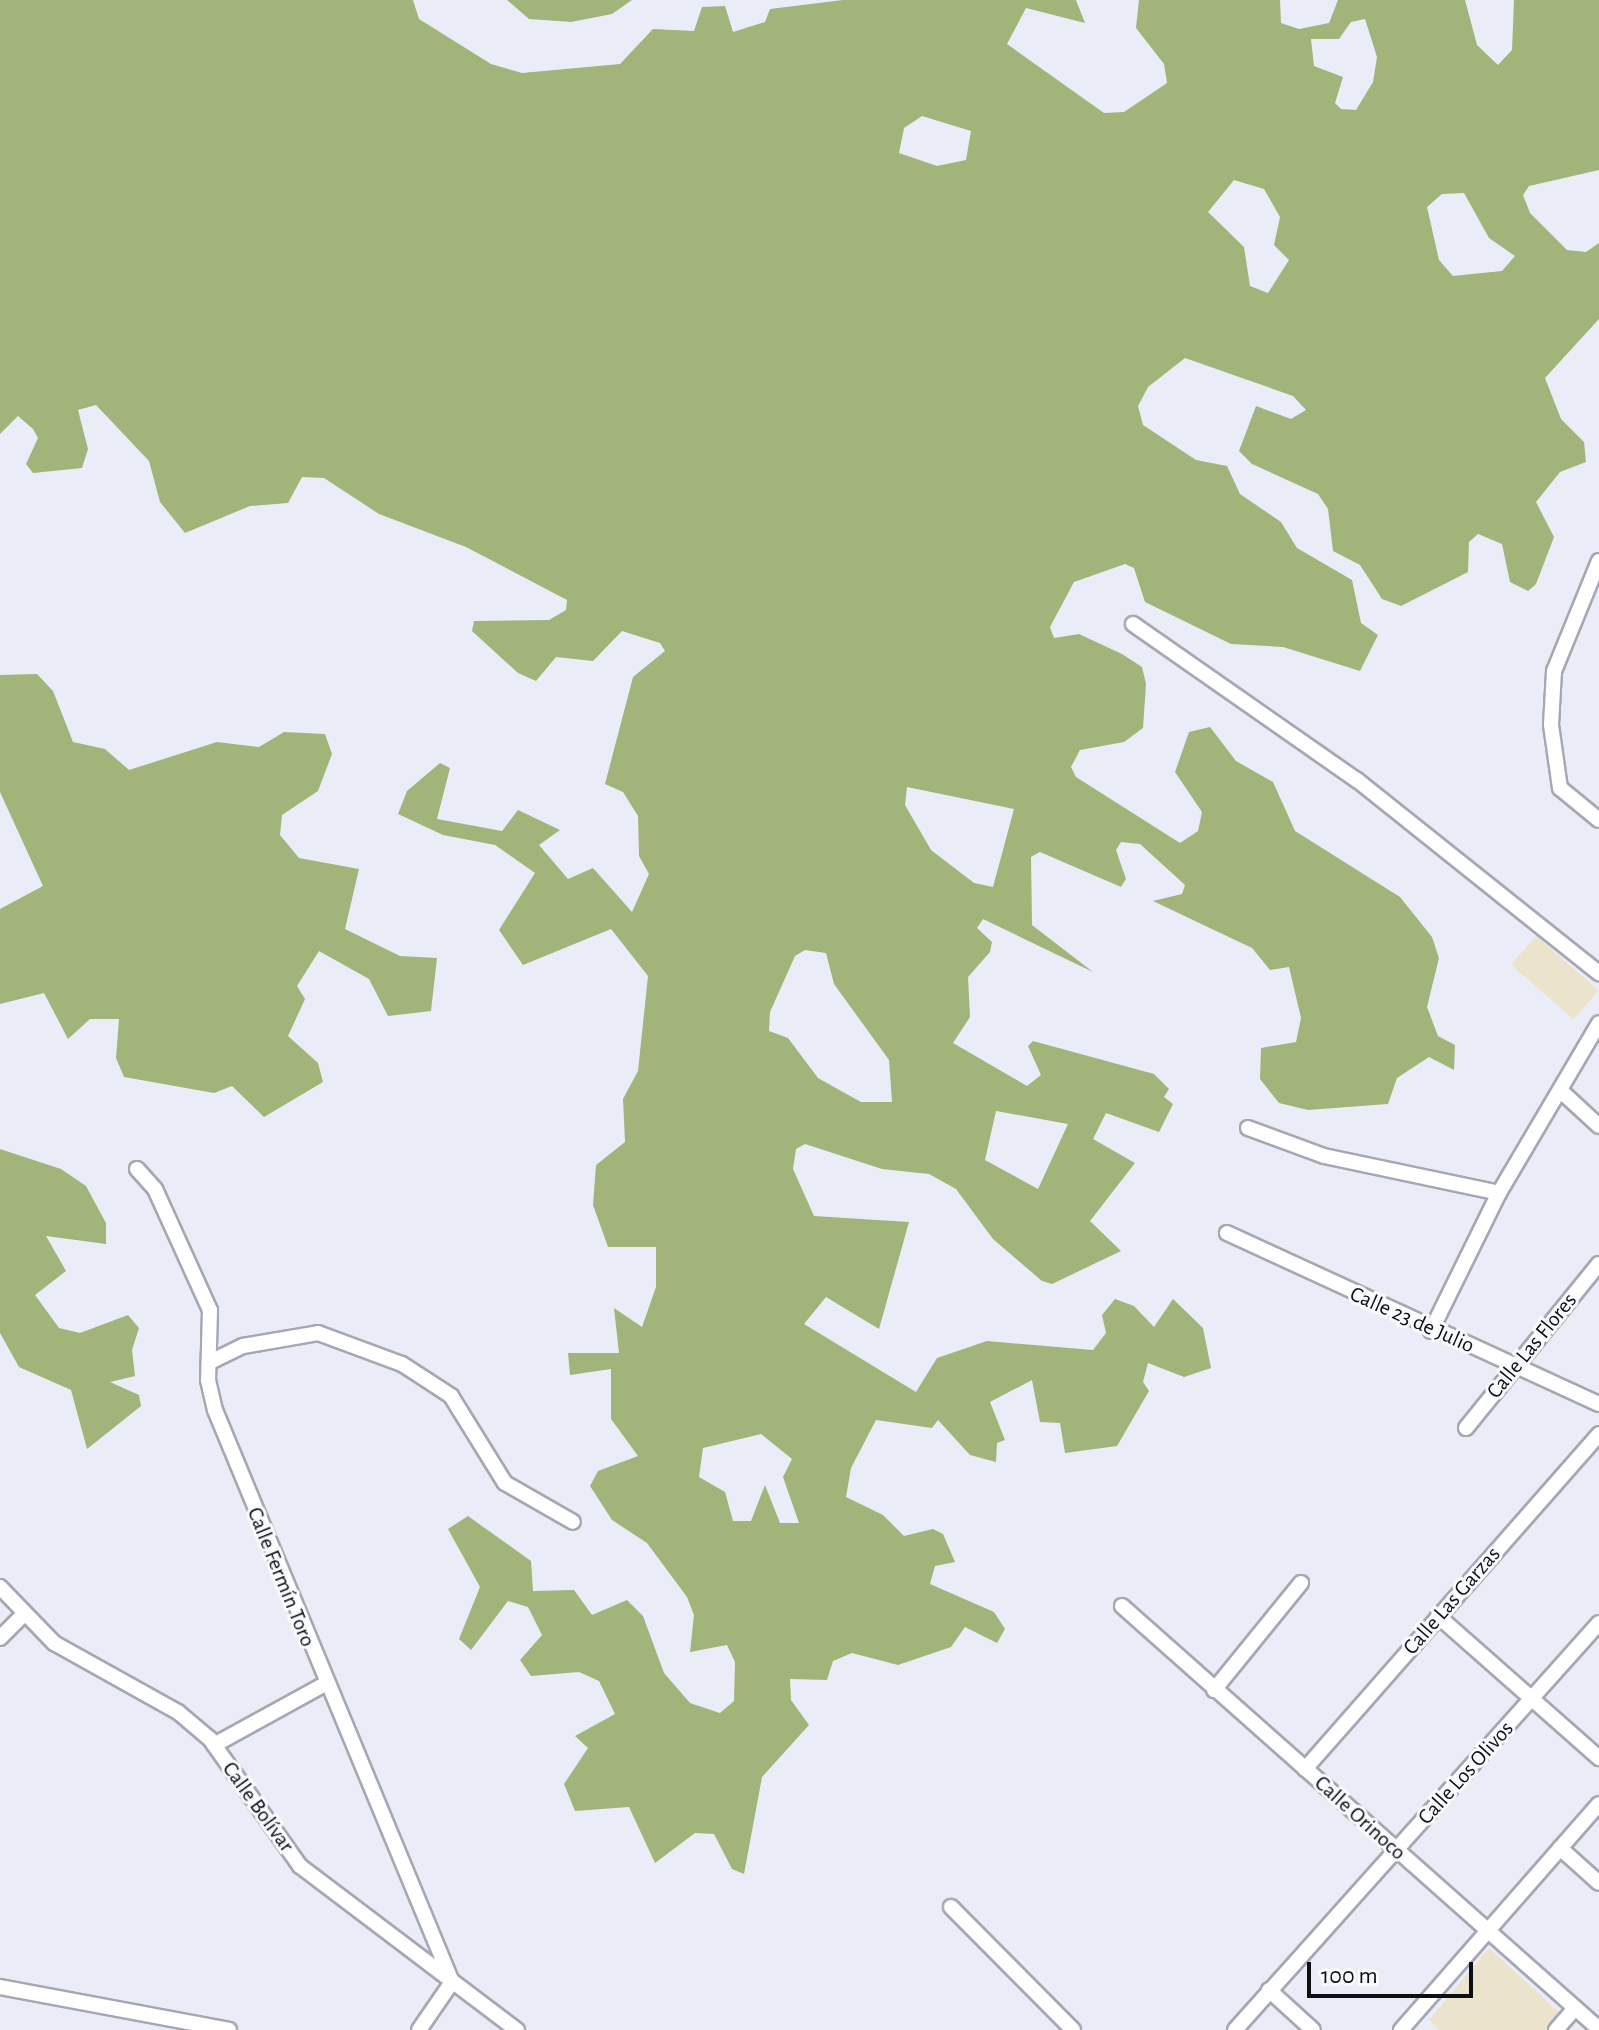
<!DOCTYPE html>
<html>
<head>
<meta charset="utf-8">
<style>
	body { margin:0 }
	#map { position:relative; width:1599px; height:2030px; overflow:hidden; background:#eaedf8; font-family:"Alegreya Sans",sans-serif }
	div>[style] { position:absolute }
	.education>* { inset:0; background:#ece3cd; transform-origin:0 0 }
	.forest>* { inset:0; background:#a1b47a }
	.roads { filter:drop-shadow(2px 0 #a5a8b2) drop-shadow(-2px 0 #a5a8b2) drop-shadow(0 2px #a5a8b2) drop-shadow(0 -2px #a5a8b2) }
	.minor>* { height:14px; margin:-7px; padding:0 7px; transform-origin:7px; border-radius:7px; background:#fff }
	span { translate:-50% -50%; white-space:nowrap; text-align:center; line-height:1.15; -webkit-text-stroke:6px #f9faff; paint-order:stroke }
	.street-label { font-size:22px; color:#0e0f13 }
	.scale { position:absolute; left:1307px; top:1962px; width:166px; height:36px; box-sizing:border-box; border:4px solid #0e0f13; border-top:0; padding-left:10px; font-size:24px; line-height:28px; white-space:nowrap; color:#0e0f13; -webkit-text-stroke:6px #f9faff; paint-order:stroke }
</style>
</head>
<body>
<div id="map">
	<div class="education">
		<i style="left:1536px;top:936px;width:83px;height:38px;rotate:41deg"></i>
		<i style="clip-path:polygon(1489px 1948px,1560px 2013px,1545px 2030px,1439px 2030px,1429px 2020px)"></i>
	</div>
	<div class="forest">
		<i style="clip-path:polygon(evenodd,0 0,413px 0,419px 19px,491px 64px,522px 73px,620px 64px,653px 29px,694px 31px,702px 7px,725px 6px,733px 32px,765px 22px,770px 9px,843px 0,1076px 0,1085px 23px,1026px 8px,1007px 44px,1104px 113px,1124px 112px,1167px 83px,1164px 64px,1136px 28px,1139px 0,1280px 0,1281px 23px,1299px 29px,1329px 23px,1338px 0,1465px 0,1477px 45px,1498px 65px,1512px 50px,1514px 0,1599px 0,1599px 170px,1529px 186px,1523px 195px,1530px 213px,1567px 250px,1586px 252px,1599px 243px,1599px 319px,1545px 378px,1561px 419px,1584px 442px,1586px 462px,1560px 472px,1536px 502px,1554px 537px,1536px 584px,1528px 591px,1510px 582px,1502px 544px,1478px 534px,1469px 542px,1468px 572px,1401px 606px,1382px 599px,1360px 565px,1333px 551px,1328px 509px,1318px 494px,1252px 464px,1239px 451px,1256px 406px,1291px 419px,1306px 410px,1293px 396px,1185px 358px,1148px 387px,1138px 406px,1143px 425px,1196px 460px,1227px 466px,1240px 494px,1281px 522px,1297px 548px,1352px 580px,1361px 623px,1378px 635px,1360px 671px,1283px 647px,1231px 644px,1145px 602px,1134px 568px,1125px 564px,1074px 582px,1050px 627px,1054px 638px,1079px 634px,1122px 654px,1142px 667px,1146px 684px,1143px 728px,1124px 742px,1080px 750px,1071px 767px,1076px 777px,1180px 843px,1198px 831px,1202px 812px,1175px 772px,1189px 732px,1210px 727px,1236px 761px,1273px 782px,1295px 831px,1400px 897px,1432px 937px,1439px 958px,1427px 1007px,1438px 1036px,1455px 1045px,1454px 1070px,1429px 1057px,1397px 1078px,1388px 1104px,1308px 1110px,1279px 1103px,1260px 1079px,1261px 1048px,1296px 1042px,1301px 1018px,1289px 967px,1270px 970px,1252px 948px,1153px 901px,1182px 894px,1185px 885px,1140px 844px,1121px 842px,1116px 850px,1126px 879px,1121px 887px,1040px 852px,1031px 857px,1032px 925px,1093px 972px,983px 919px,977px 928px,992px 942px,990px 952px,968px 977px,970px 1017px,953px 1043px,1027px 1086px,1041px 1075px,1028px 1046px,1033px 1041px,1154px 1074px,1169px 1089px,1164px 1097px,1173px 1104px,1159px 1132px,1106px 1113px,1093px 1139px,1135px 1163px,1090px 1221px,1121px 1251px,1052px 1284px,1042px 1281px,993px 1239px,956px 1189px,929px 1174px,882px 1169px,805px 1144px,796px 1149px,793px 1169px,814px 1216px,909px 1222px,879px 1329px,826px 1297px,804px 1324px,916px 1392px,937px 1358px,987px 1341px,1093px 1350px,1106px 1333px,1102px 1315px,1115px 1299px,1134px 1306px,1154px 1327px,1173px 1299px,1203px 1328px,1211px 1368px,1184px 1377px,1148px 1363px,1143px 1382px,1149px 1391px,1117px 1446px,1065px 1453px,1060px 1423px,1040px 1422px,1032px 1380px,990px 1402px,1005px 1440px,997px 1443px,996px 1462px,970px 1455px,938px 1420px,932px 1428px,876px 1420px,851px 1468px,846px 1497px,883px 1515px,904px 1536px,933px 1529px,943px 1534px,955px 1562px,935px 1566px,930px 1584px,994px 1612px,1005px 1629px,997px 1643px,965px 1627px,951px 1647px,898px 1665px,852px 1653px,833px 1661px,827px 1680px,790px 1679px,791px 1700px,809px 1725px,762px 1777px,744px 1874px,732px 1869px,714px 1834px,695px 1833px,655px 1863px,629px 1807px,575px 1811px,564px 1784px,588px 1748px,575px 1736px,615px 1714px,599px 1681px,579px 1672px,531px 1676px,520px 1660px,542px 1635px,528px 1607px,508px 1601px,471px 1650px,459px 1639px,480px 1587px,448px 1529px,468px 1516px,531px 1561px,533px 1591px,574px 1590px,592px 1615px,627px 1600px,643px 1616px,664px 1673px,690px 1703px,720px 1713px,734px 1701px,735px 1662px,727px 1645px,690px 1652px,694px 1615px,687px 1597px,647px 1543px,612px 1520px,590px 1486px,598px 1471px,638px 1456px,611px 1419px,611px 1369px,570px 1375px,568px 1353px,619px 1353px,614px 1308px,642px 1327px,656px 1287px,656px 1247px,608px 1247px,593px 1205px,596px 1165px,625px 1142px,623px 1099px,638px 1071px,648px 976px,611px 929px,523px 965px,499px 930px,535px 873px,495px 845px,443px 835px,398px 814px,407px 791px,440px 763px,450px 768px,437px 819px,502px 831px,518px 810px,560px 830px,539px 845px,568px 879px,593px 868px,632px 912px,649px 874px,639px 856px,638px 816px,623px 792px,605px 784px,633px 677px,665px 651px,660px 643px,622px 631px,593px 661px,556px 657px,536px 681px,518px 673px,472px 631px,474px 621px,549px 620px,566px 610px,567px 600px,466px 547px,379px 514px,324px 478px,302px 477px,288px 503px,250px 506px,185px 533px,160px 502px,149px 461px,96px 405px,78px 410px,88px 449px,82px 468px,33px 473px,26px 464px,38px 438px,33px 429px,18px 416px,0 434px,0 0,1365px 19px,1377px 57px,1373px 82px,1356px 110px,1341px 109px,1335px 103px,1343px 77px,1314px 66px,1311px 39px,1339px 39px,1351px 22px,1365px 19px,0 0,922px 116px,971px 131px,966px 160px,937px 166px,899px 153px,904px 128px,922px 116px,0 0,1234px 180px,1264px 189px,1280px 217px,1274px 245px,1289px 260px,1268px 293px,1250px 286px,1244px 247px,1208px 212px,1234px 180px,0 0,1464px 193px,1489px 238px,1515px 256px,1502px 271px,1453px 276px,1439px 260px,1427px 207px,1442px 194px,1464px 193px,0 0,907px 787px,1014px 809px,993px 887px,974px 883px,931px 850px,905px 805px,907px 787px,0 0,805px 950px,826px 953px,834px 984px,889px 1060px,892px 1102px,861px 1102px,818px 1078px,788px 1038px,769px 1031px,770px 1012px,795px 956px,805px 950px,0 0,996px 1111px,1068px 1124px,1038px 1189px,985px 1160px,996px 1111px,0 0,761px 1434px,792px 1459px,783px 1477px,799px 1523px,780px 1523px,765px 1485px,751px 1521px,733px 1521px,725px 1492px,699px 1477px,703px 1448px,761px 1434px)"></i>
		<i style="clip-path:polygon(507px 0,632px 0,612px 14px,571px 22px,529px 19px)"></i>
		<i style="clip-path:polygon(37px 674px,53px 691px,73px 742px,105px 749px,129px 770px,217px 742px,259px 747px,284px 732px,325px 734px,332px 754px,318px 791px,282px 815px,280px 835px,299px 858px,359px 869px,345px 929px,400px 956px,437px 958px,431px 1011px,388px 1016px,369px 979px,319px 951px,297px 986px,305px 999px,288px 1036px,318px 1063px,323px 1082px,264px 1117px,232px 1086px,214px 1093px,124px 1077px,116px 1058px,119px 1019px,90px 1019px,68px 1039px,44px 993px,0 1004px,0 909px,43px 886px,0 792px,0 675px)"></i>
		<i style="clip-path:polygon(0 1149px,61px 1169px,86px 1186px,106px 1223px,106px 1244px,46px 1236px,66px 1271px,35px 1295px,59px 1328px,80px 1333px,128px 1315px,139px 1328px,132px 1350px,135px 1376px,110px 1382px,139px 1395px,141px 1406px,87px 1449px,71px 1390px,19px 1367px,0 1333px)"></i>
	</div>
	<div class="roads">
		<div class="minor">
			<i style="left:1599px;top:561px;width:119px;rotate:112.2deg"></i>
			<i style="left:1554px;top:671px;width:54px;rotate:93.2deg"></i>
			<i style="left:1551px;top:725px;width:64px;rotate:81.9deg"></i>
			<i style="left:1560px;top:788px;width:50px;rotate:39.4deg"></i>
			<i style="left:1133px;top:624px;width:273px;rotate:34.9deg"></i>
			<i style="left:1357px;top:780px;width:310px;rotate:38.6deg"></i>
			<i style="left:1562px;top:1092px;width:50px;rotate:42.6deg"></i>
			<i style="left:1248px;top:1128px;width:81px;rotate:20.2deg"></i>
			<i style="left:1324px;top:1156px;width:179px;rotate:11.9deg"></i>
			<i style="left:137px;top:1169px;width:27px;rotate:48deg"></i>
			<i style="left:155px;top:1189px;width:133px;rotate:65.6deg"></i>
			<i style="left:210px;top:1310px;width:70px;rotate:91.6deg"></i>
			<i style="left:208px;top:1380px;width:31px;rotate:77deg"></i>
			<i style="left:215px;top:1410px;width:619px;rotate:67.49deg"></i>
			<i style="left:452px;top:1982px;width:58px;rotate:124.5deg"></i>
			<i style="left:1227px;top:1233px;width:409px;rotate:24.7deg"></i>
			<i style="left:1431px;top:1331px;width:154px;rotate:-63.8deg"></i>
			<i style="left:1499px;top:1193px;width:197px;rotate:-59.5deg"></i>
			<i style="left:210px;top:1362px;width:37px;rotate:-26deg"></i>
			<i style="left:243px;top:1346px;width:76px;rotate:-9.8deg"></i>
			<i style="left:318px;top:1333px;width:90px;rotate:20.3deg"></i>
			<i style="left:402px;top:1364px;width:59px;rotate:33.1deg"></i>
			<i style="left:451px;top:1396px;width:102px;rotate:58.2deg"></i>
			<i style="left:505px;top:1483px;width:78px;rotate:29.8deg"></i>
			<i style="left:1466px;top:1428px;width:211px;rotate:-51deg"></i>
			<i style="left:0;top:1587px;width:78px;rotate:46deg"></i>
			<i style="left:54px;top:1643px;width:142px;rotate:29.1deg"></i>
			<i style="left:178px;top:1712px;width:42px;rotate:40.2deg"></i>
			<i style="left:210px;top:1739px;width:156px;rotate:54.7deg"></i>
			<i style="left:300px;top:1866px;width:272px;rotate:37.1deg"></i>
			<i style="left:1122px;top:1606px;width:638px;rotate:41.57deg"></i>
			<i style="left:1438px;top:1616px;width:215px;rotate:41.4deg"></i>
			<i style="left:0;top:1638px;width:34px;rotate:-45deg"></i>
			<i style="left:1214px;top:1690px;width:138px;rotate:-50.9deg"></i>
			<i style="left:214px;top:1745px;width:127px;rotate:-28.8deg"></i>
			<i style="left:1305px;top:1769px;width:446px;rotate:-48.7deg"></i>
			<i style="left:1560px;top:1848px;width:52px;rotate:41.9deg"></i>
			<i style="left:951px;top:1907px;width:173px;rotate:45.2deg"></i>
			<i style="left:0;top:1987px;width:233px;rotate:10.6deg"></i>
			<i style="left:1269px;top:1990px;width:59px;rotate:42.3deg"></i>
			<i style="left:1235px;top:2030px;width:546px;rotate:-48.19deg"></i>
			<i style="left:1401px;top:2030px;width:300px;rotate:-48.8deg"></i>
			<i style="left:1556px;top:2030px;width:29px;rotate:-49deg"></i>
		</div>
	</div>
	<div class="street-label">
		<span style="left:1412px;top:1320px;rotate:24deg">Calle 23 de Julio</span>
		<span style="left:1532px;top:1346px;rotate:-51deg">Calle Las Flores</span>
		<span style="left:281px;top:1577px;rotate:68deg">Calle Fermín Toro</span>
		<span style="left:1452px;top:1601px;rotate:-49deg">Calle Las Garzas</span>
		<span style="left:1466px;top:1773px;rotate:-48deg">Calle Los Olivos</span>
		<span style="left:258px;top:1807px;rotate:54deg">Calle Bolívar</span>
		<span style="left:1360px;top:1818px;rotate:42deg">Calle Orinoco</span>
	</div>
	<div class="scale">100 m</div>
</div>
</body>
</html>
